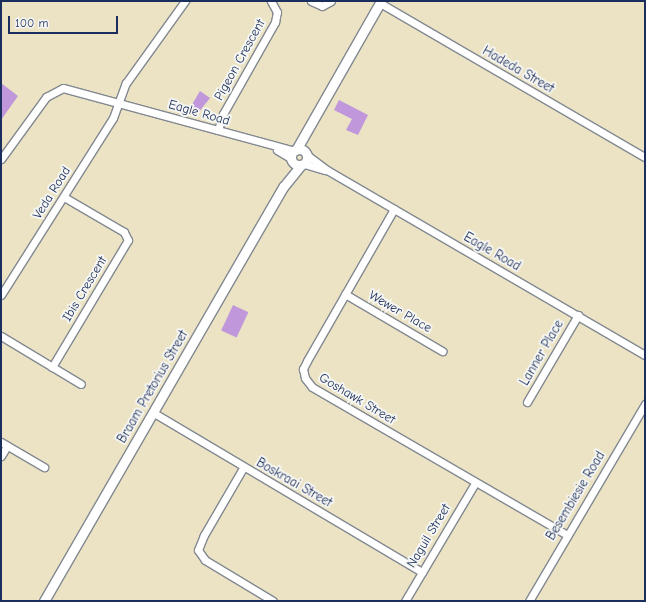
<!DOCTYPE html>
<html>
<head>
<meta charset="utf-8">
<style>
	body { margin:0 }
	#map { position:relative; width:646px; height:602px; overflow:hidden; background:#ebe3c4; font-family:"Comic Neue",sans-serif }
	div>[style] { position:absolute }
	.building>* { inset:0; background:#bf97da; transform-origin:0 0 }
	.roads { filter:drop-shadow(1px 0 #838991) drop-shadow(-1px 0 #838991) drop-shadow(0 1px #838991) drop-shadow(0 -1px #838991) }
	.street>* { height:7px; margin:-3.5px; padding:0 3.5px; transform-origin:3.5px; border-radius:3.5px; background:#fff }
	.secondary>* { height:9px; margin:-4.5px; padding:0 4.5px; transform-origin:4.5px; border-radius:4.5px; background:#fff }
	.secondary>.ring { margin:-4.5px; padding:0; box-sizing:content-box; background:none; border:9px solid #fff; border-radius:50% }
	span { translate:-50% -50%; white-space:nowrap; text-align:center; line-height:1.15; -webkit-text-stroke:4px #f6f6f2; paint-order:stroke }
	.street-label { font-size:13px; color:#1b2f5e }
	.frame { position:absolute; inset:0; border:2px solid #1b2f5e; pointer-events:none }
	.scale { position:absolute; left:8px; top:16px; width:110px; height:18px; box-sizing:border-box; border:2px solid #1b2f5e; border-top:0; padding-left:5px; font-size:12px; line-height:14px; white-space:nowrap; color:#1b2f5e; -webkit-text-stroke:3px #f6f6f2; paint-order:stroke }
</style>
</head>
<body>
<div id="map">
	<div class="building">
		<i style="clip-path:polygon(1px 83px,18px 96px,1px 120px)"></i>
		<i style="clip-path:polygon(200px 91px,210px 98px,198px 113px,190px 108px)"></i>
		<i style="clip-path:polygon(339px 100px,368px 115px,358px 135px,346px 130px,352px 119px,334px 110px)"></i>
		<i style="left:233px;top:305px;width:17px;height:28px;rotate:25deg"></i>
	</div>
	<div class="roads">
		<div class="street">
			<i style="left:311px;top:1px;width:12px;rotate:24deg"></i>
			<i style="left:322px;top:6px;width:10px;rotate:-29deg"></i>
			<i style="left:380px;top:3px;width:306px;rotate:30.2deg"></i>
			<i style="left:218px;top:130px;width:17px;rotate:-73deg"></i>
			<i style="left:223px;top:114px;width:106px;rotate:-60.5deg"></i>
			<i style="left:275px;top:22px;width:10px;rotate:-79deg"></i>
			<i style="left:277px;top:12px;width:13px;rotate:-119deg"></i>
			<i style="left:277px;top:150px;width:17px;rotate:31deg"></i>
			<i style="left:307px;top:155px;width:25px;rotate:37deg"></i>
			<i style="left:327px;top:170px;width:368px;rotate:30.2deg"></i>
			<i style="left:1px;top:159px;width:77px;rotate:-54deg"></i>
			<i style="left:46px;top:97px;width:19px;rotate:-28deg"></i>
			<i style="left:63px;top:88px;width:240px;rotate:15.2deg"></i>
			<i style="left:304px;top:164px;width:22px;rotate:16deg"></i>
			<i style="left:394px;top:209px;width:175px;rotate:119.8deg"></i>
			<i style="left:307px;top:361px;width:9px;rotate:117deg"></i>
			<i style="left:303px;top:369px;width:9px;rotate:77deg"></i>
			<i style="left:305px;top:378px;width:11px;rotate:52deg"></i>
			<i style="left:312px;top:387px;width:295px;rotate:30.1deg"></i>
			<i style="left:345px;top:294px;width:113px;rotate:30.4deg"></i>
			<i style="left:1px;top:295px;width:209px;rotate:-57.7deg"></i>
			<i style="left:113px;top:118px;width:37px;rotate:-70deg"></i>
			<i style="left:126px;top:83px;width:101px;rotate:-54.3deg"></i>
			<i style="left:1px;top:336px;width:93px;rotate:31deg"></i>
			<i style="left:52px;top:367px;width:148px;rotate:-59.1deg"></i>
			<i style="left:128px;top:240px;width:9px;rotate:-117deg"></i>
			<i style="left:124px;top:232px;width:69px;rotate:-149.7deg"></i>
			<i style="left:527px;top:402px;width:101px;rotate:-59.6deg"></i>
			<i style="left:154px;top:413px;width:312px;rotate:30.7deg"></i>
			<i style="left:1px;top:442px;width:50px;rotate:30.2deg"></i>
			<i style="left:1px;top:456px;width:12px;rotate:-59deg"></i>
			<i style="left:243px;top:468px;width:78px;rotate:120.2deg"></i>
			<i style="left:204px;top:535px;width:16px;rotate:112deg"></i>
			<i style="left:198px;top:550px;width:12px;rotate:55deg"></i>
			<i style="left:205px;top:560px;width:79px;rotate:31.1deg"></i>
			<i style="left:405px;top:601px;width:137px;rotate:-59.3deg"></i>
			<i style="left:529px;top:601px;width:229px;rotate:-59.5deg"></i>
		</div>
		<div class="secondary">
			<i class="ring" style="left:291px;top:149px;width:7px;height:7px"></i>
			<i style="left:296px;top:150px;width:172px;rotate:-60.3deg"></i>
			<i style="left:44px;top:601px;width:479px;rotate:-60deg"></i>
			<i style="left:284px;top:186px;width:27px;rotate:-51deg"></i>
		</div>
	</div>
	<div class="street-label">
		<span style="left:240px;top:60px;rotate:-61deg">Pigeon Crescent</span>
		<span style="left:518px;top:70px;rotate:30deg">Hadeda Street</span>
		<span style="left:199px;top:113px;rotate:16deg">Eagle Road</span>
		<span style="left:52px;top:193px;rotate:-58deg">Veda Road</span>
		<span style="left:492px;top:252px;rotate:30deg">Eagle Road</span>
		<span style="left:85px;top:289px;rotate:-59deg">Ibis Crescent</span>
		<span style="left:400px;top:312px;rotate:30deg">Wewer Place</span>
		<span style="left:542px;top:353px;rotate:-60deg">Lanner Place</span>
		<span style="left:153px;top:387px;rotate:-60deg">Braam Pretorius Street</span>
		<span style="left:357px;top:399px;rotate:31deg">Goshawk Street</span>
		<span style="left:294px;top:483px;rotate:30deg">Boskraai Street</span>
		<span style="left:576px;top:496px;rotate:-59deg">Besembiesie Road</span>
		<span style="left:429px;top:536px;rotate:-59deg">Naguil Street</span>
	</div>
	<div class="frame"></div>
	<div class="scale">100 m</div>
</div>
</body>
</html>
